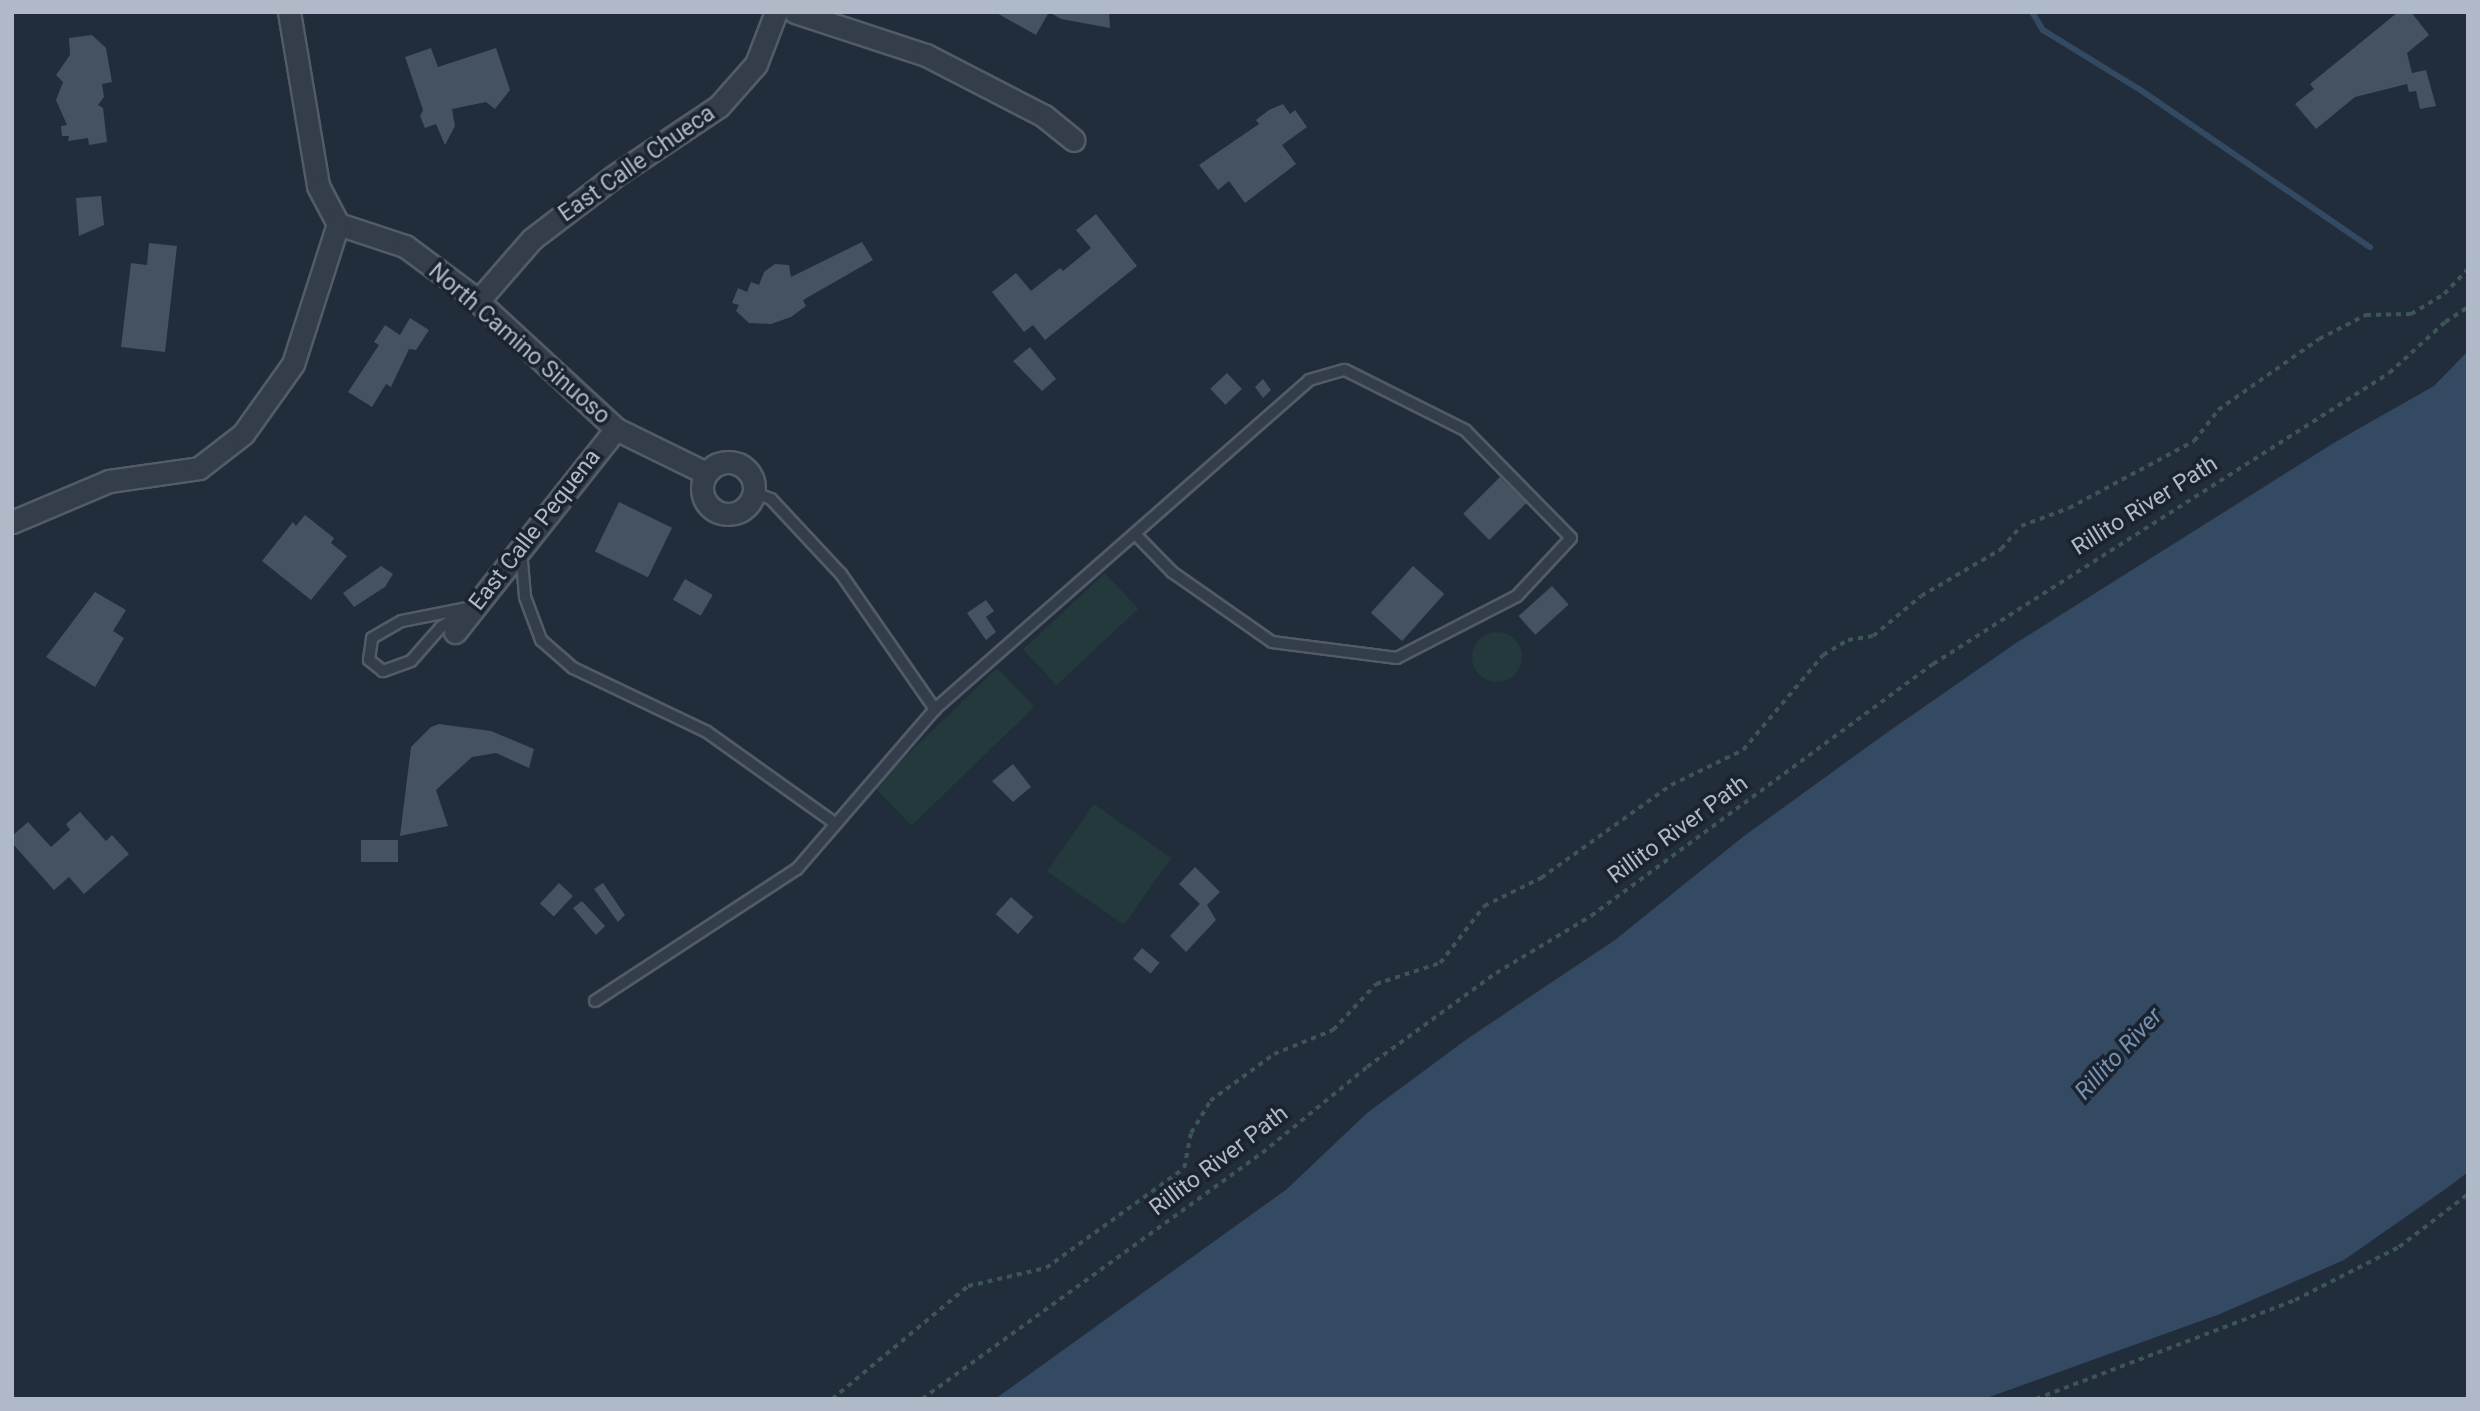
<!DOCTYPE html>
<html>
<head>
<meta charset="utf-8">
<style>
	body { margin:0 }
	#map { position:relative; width:2480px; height:1411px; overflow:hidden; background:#212d3a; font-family:Roboto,sans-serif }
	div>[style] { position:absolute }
	.green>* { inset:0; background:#23393b; transform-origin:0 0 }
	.round { border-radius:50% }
	.water>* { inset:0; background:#344962 }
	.stream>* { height:6px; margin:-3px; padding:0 3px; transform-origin:3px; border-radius:3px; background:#344962 }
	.building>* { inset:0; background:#445262; transform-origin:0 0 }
	.path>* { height:3.5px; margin-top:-1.75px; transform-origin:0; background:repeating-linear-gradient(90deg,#3d5556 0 5px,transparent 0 10px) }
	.roads { filter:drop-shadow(2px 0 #525c68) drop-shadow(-2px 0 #525c68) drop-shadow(0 2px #525c68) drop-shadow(0 -2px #525c68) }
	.service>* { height:10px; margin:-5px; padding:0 5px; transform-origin:5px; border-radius:5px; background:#343e4a }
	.minor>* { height:21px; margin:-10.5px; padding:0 10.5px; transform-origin:10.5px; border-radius:10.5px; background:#343e4a }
	.minor>.ring { margin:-10.5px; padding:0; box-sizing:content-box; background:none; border:21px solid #343e4a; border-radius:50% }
	span { translate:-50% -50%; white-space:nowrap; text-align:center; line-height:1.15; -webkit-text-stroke:7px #1a232f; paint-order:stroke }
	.street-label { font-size:23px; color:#afb9c7 }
	.water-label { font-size:24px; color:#7691b0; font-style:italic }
	.frame { position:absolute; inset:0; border:14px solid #afb9c7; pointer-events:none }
</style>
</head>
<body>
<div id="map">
	<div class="green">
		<i style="left:1105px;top:573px;width:49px;height:112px;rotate:47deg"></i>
		<i class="round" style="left:1472px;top:632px;width:50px;height:50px"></i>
		<i style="left:997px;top:668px;width:54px;height:171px;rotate:46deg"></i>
		<i style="left:1094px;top:804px;width:94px;height:82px;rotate:35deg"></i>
	</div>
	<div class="water">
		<i style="clip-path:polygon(2468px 351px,2468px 1172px,2447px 1188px,2344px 1260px,2220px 1314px,1984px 1399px,995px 1399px,1287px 1189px,1367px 1113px,1467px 1039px,1615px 940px,1744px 836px,1885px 734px,2016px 643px,2337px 441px,2434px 386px)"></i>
	</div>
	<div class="stream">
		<i style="left:2032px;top:12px;width:21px;rotate:59deg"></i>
		<i style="left:2043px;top:30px;width:113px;rotate:31.6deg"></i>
		<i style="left:2139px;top:89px;width:280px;rotate:34.4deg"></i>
	</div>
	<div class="building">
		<i style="clip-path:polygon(995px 12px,1049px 12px,1036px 35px)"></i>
		<i style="clip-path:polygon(1049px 12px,1109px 12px,1110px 28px,1061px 19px)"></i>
		<i style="clip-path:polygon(2398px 12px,2411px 12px,2429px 35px,2407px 53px,2412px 73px,2426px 70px,2436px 106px,2420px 109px,2416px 91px,2409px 92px,2407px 84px,2355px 97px,2316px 129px,2295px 104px,2314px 89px,2310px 84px)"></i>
		<i style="clip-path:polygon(92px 35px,106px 48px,112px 82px,102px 84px,104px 97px,98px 105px,103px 108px,107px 142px,89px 145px,88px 138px,68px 141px,69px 136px,62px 136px,61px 126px,67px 125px,56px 100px,63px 82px,56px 75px,70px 55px,69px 38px)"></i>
		<i style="clip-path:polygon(431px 48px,438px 67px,496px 48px,510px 90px,495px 109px,486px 102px,452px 109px,455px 126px,445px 145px,436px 124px,425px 128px,420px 116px,423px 110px,405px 57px)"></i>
		<i style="clip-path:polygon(1283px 104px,1290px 114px,1295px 110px,1307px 127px,1282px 145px,1296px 164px,1245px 203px,1229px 181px,1218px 190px,1199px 165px,1259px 124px,1256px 120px,1269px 110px)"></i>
		<i style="clip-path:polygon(101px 196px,104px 225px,79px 236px,76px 198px)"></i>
		<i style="clip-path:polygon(1096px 214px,1137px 266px,1045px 340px,1033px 325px,1024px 332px,992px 292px,1016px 273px,1031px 291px,1060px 268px,1063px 271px,1091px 248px,1076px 230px)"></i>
		<i style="clip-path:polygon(862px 242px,873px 260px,803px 300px,806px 306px,791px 317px,771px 324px,749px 323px,736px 311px,739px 305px,732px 303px,738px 288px,747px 292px,751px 282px,759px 285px,764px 272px,775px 264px,789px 265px,791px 277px)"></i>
		<i style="clip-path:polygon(149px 243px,177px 246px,165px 352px,121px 347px,131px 263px,147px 265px)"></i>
		<i style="clip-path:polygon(410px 318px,429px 330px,416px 350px,409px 349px,391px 387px,386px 384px,372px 407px,348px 392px,379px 345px,374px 342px,385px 325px,400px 335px)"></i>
		<i style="clip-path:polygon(1030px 347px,1056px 379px,1042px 391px,1013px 361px)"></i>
		<i style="left:1227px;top:373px;width:22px;height:23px;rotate:47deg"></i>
		<i style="clip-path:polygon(1263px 379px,1271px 390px,1263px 398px,1255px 387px)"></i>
		<i style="left:1500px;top:477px;width:37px;height:52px;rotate:45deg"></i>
		<i style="left:619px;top:502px;width:59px;height:55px;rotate:26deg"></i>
		<i style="clip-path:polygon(305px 515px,334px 538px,331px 543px,347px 556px,311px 600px,262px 561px,293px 522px,296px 526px)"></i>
		<i style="clip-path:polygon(381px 566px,393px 574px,385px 587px,354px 607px,343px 593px)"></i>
		<i style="left:1413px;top:566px;width:42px;height:63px;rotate:42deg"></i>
		<i style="left:685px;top:579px;width:32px;height:24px;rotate:30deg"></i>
		<i style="left:1552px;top:586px;width:25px;height:45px;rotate:48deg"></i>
		<i style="clip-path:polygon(95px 592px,126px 610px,113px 631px,124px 638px,95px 687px,46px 657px)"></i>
		<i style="clip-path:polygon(986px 600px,994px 611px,986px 617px,996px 632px,986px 640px,967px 613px)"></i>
		<i style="clip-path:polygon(439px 724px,491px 731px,534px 749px,529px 768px,496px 753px,472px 757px,436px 790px,448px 826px,400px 836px,411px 747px,431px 727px)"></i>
		<i style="clip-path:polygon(1013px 764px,1031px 787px,1013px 802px,992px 781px)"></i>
		<i style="clip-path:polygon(80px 812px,106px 841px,112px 835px,129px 854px,84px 894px,69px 877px,54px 890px,12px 843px,12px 836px,28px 822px,51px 847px,70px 830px,66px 824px)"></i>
		<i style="left:361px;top:840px;width:37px;height:22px"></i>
		<i style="clip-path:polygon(1195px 867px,1220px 892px,1207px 905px,1216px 920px,1186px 952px,1170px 936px,1200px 904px,1179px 884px)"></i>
		<i style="left:559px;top:883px;width:19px;height:28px;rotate:43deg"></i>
		<i style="clip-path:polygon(603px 883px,625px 915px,618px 922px,594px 889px)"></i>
		<i style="left:1011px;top:897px;width:30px;height:23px;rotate:42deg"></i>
		<i style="clip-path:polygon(582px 901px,605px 926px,596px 935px,573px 908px)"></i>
		<i style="left:1142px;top:948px;width:23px;height:14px;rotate:40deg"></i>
	</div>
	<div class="path">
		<i style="left:832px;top:1399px;width:177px;rotate:-39.7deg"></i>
		<i style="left:968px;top:1286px;width:80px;rotate:-13deg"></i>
		<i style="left:1046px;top:1268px;width:170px;rotate:-35.9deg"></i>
		<i style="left:1184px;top:1168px;width:36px;rotate:-79deg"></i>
		<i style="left:1191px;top:1133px;width:37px;rotate:-59deg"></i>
		<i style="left:1210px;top:1101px;width:79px;rotate:-36.3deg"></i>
		<i style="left:1274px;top:1054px;width:64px;rotate:-22.1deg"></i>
		<i style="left:1333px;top:1030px;width:63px;rotate:-46.9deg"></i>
		<i style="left:1376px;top:984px;width:67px;rotate:-18.2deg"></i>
		<i style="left:1440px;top:963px;width:72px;rotate:-52.3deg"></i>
		<i style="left:1484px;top:906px;width:64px;rotate:-26.2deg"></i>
		<i style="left:1541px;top:878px;width:160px;rotate:-35.6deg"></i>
		<i style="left:1671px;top:785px;width:80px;rotate:-25.9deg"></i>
		<i style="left:1743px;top:750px;width:124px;rotate:-49.9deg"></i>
		<i style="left:1823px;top:655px;width:29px;rotate:-31deg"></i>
		<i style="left:1848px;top:640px;width:25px;rotate:-9deg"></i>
		<i style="left:1873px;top:636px;width:62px;rotate:-39.8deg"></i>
		<i style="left:1921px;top:596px;width:93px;rotate:-30.4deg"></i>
		<i style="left:2001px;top:549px;width:30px;rotate:-49deg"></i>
		<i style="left:2021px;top:526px;width:51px;rotate:-20.6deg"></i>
		<i style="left:2069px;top:508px;width:142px;rotate:-28.2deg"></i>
		<i style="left:2194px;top:441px;width:39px;rotate:-52deg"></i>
		<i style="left:2218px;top:410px;width:123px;rotate:-35.1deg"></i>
		<i style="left:2319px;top:339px;width:53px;rotate:-27.1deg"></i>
		<i style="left:2366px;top:315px;width:45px;rotate:-1.3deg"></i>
		<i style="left:2411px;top:314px;width:39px;rotate:-31deg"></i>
		<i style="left:2444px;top:294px;width:35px;rotate:-46deg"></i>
		<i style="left:922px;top:1399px;width:420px;rotate:-35.9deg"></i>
		<i style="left:1262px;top:1153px;width:136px;rotate:-39.3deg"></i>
		<i style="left:1367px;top:1067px;width:160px;rotate:-36.1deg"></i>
		<i style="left:1496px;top:973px;width:111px;rotate:-31deg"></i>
		<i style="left:1591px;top:916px;width:425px;rotate:-36.4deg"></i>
		<i style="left:1933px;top:664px;width:541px;rotate:-32.54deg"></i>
		<i style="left:2389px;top:373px;width:76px;rotate:-42.3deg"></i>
		<i style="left:2445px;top:322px;width:27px;rotate:-33deg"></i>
		<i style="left:2036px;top:1399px;width:277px;rotate:-20.9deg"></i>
		<i style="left:2295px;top:1300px;width:117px;rotate:-27deg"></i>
		<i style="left:2399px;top:1247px;width:87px;rotate:-37.5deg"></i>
	</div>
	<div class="roads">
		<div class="service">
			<i style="left:754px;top:493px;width:18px;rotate:19deg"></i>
			<i style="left:771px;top:499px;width:103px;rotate:47deg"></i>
			<i style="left:841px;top:574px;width:165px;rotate:55.2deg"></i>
			<i style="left:521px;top:550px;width:47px;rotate:85.1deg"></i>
			<i style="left:525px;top:597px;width:46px;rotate:69.6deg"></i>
			<i style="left:541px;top:640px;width:43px;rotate:41.2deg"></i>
			<i style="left:573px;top:668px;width:148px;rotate:25.5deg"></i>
			<i style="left:707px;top:732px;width:158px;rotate:35.5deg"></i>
			<i style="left:461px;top:614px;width:24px;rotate:147deg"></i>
			<i style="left:441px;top:627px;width:45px;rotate:131.4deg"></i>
			<i style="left:411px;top:661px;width:30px;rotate:160deg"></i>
			<i style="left:383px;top:671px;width:18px;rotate:-142deg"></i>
			<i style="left:369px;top:660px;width:22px;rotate:-82deg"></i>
			<i style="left:372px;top:638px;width:34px;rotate:-30deg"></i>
			<i style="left:402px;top:621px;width:72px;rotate:-11.2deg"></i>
			<i style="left:595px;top:1001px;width:241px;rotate:-33.2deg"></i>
			<i style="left:797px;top:869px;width:211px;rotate:-49.2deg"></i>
			<i style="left:935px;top:709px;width:498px;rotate:-41.3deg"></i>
			<i style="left:1309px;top:380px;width:37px;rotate:-16deg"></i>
			<i style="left:1345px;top:370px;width:134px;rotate:26.6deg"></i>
			<i style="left:1465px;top:430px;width:151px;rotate:45.5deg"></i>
			<i style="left:1571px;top:538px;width:79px;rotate:133deg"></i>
			<i style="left:1517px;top:596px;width:135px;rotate:152.7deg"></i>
			<i style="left:1397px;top:658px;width:126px;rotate:-172.7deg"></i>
			<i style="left:1272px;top:642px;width:122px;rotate:-145deg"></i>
			<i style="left:1172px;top:572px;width:52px;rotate:-134.2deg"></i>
		</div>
		<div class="minor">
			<i style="left:289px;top:12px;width:176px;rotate:80.5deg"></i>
			<i style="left:318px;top:186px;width:43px;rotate:62.2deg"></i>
			<i style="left:338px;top:224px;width:71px;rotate:18.2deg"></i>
			<i style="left:405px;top:246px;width:82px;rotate:36.6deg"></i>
			<i style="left:471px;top:295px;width:197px;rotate:42.7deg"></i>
			<i style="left:616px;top:429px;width:100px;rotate:26.1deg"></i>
			<i style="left:795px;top:12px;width:138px;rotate:18.2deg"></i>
			<i style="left:926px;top:55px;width:133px;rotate:27.3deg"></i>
			<i style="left:1044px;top:116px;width:38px;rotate:39deg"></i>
			<i style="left:478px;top:301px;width:82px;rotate:-48.9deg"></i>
			<i style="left:532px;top:239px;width:102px;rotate:-37.4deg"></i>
			<i style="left:613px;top:177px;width:128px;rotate:-33.8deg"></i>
			<i style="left:719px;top:106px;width:56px;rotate:-48.6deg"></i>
			<i style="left:756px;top:64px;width:56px;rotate:-69deg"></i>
			<i class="ring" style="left:702px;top:462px;width:31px;height:31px"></i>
			<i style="left:12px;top:522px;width:105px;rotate:-22.9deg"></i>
			<i style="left:109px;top:481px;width:91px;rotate:-8.2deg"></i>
			<i style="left:199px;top:468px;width:56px;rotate:-37.7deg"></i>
			<i style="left:243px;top:434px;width:86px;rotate:-54.5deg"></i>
			<i style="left:293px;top:364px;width:147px;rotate:-72.2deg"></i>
			<i style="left:455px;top:632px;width:259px;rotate:-51.6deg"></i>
		</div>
	</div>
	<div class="street-label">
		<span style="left:637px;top:164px;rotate:-35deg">East Calle Chueca</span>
		<span style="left:519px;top:344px;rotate:41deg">North Camino Sinuoso</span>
		<span style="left:2145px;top:506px;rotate:-32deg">Rillito River Path</span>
		<span style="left:535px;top:530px;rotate:-52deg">East Calle Pequena</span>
		<span style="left:1678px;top:830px;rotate:-36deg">Rillito River Path</span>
		<span style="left:1219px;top:1161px;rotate:-37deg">Rillito River Path</span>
	</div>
	<div class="water-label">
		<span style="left:2119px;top:1054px;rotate:-47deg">Rillito River</span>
	</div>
	<div class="frame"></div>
</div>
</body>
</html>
